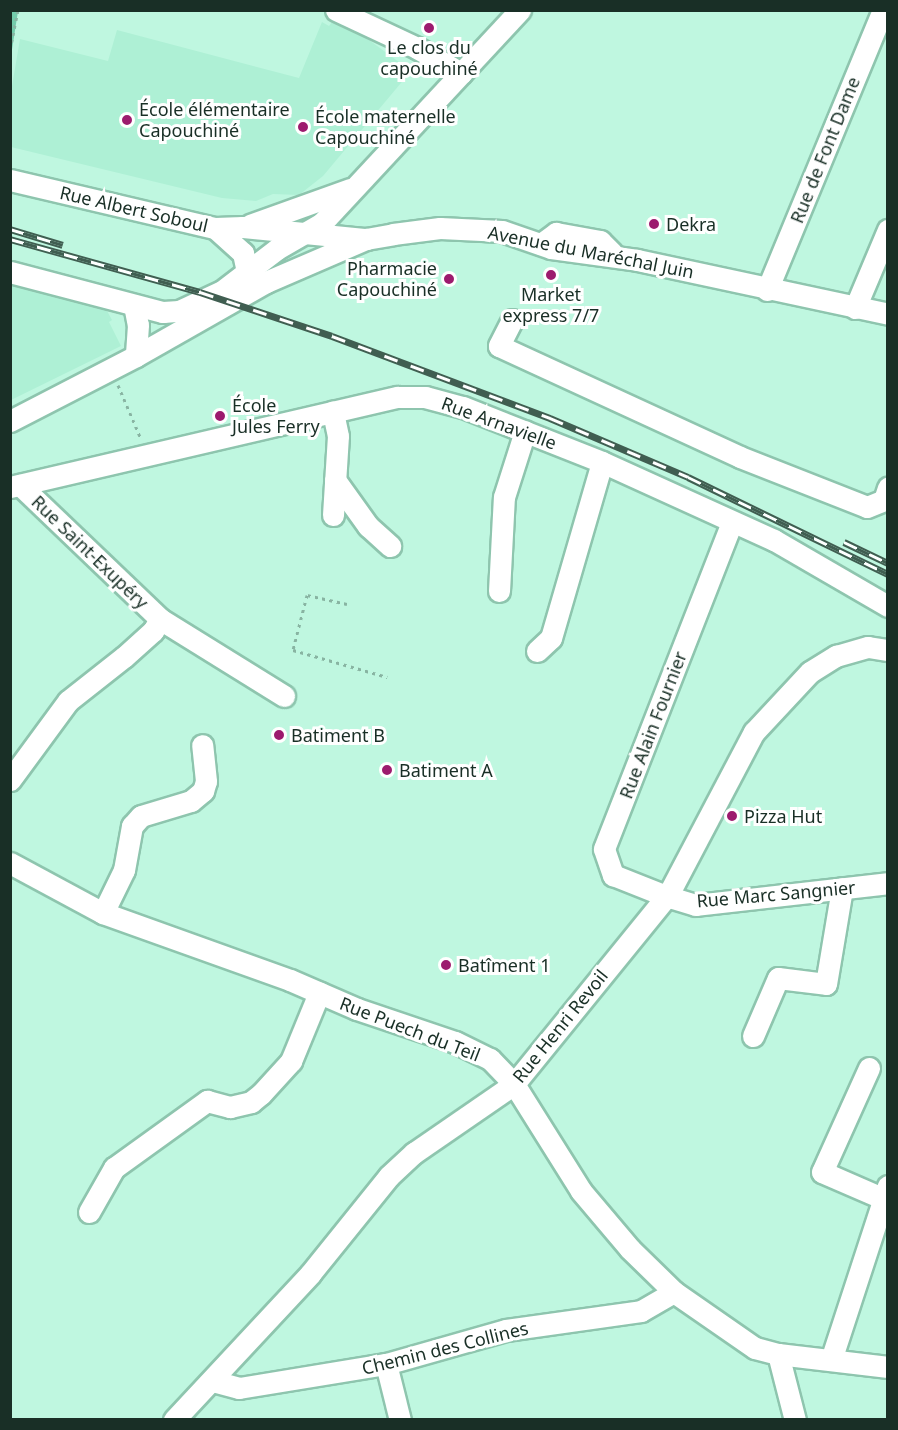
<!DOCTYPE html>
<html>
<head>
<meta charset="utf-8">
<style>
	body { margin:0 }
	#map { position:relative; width:898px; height:1430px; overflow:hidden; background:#bff7e0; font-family:"Noto Sans",sans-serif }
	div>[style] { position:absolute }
	.built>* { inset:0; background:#aef0d5 }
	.green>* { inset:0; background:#74ccab }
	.path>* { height:3px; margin-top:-1.5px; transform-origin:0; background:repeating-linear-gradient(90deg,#88b4a2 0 3px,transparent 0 7.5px) }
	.roads { filter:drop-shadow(2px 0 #8ec5ae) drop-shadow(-2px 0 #8ec5ae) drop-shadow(0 2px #8ec5ae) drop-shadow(0 -2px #8ec5ae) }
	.minor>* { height:21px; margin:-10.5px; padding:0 10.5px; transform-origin:10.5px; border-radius:10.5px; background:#fff }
	.rail>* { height:7px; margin-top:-3.5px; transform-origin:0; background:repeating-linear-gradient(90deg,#fff 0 14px,#405e51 0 28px); box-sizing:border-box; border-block:2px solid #405e51 }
	.dots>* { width:16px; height:16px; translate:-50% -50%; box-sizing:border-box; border:3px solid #fff; border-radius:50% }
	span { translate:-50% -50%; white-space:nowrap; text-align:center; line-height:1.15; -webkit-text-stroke:6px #fff; paint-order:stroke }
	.poi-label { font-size:18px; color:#192f26 }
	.left { translate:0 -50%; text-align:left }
	.right { translate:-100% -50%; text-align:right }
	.street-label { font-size:18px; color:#192f26 }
	.frame { position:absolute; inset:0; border:12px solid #192f26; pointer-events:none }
</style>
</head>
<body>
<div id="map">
	<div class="built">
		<i style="clip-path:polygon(322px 22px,329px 26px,332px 22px,365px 37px,411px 71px,323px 176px,299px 195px,273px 194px,256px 201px,222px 198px,11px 147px,11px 92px,20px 39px,108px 61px,117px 30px,299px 78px)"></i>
		<i style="clip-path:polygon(11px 284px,106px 309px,112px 320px,109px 322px,121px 346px,11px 400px)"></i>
	</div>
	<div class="green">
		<i style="clip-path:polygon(11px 10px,18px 11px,11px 56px,10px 11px)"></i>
	</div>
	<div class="path">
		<i style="left:10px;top:50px;width:41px;rotate:-78.7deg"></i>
		<i style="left:118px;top:385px;width:59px;rotate:66.9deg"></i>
		<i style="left:347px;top:604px;width:41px;rotate:-167.3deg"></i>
		<i style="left:307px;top:595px;width:57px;rotate:104.3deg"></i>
		<i style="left:293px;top:650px;width:98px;rotate:16deg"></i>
	</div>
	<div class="roads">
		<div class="minor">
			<i style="left:336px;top:10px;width:89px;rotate:25.1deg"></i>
			<i style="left:417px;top:48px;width:51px;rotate:29.6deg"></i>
			<i style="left:10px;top:180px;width:211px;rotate:13.2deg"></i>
			<i style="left:215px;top:228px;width:28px;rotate:-2deg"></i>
			<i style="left:243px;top:227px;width:124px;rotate:5.6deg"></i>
			<i style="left:250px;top:225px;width:106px;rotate:-19.8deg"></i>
			<i style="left:215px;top:228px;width:38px;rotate:42deg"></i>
			<i style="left:243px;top:253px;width:19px;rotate:78deg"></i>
			<i style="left:541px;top:244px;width:19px;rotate:-36deg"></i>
			<i style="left:556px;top:233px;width:45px;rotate:10.3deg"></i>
			<i style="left:600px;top:241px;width:17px;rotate:45deg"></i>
			<i style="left:10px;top:272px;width:158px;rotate:14.7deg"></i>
			<i style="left:163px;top:312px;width:16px;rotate:-4deg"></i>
			<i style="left:179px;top:311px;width:45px;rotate:-24.9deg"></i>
			<i style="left:767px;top:290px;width:303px;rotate:-67.5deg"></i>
			<i style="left:222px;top:291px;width:69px;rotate:-37.4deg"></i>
			<i style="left:277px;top:249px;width:52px;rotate:-30deg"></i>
			<i style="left:322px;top:223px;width:291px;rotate:-47.1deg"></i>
			<i style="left:134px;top:305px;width:20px;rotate:79deg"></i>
			<i style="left:138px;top:325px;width:31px;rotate:94deg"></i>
			<i style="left:855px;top:308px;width:85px;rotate:-67.1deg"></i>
			<i style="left:512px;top:320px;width:29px;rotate:117deg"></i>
			<i style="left:499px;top:346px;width:265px;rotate:24.7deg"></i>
			<i style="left:740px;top:457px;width:136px;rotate:21.5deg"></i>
			<i style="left:867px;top:507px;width:18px;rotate:-22deg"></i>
			<i style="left:884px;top:500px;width:13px;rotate:-72deg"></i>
			<i style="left:10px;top:421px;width:142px;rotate:-27.3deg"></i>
			<i style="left:136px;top:356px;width:150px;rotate:-29.6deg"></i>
			<i style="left:266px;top:282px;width:109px;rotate:-23.3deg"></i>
			<i style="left:366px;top:239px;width:27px;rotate:-10deg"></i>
			<i style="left:393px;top:234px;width:47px;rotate:-7.3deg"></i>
			<i style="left:440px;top:228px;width:62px;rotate:2.8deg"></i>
			<i style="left:502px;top:231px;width:52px;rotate:19.1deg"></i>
			<i style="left:551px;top:248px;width:87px;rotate:7.9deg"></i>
			<i style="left:637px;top:260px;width:257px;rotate:12.1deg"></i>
			<i style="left:335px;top:480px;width:57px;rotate:54.3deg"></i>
			<i style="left:368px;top:526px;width:30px;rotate:42deg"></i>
			<i style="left:20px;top:485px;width:194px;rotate:43.7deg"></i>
			<i style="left:160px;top:619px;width:146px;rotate:31.8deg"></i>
			<i style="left:10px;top:487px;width:398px;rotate:-13.1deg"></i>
			<i style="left:398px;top:397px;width:27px"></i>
			<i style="left:425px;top:397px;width:39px;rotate:15deg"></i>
			<i style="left:463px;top:407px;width:149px;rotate:21.6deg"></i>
			<i style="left:602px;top:462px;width:189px;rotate:24.4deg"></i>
			<i style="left:774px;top:540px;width:132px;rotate:30.1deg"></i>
			<i style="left:333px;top:515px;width:79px;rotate:-86.4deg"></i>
			<i style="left:338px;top:436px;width:25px;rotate:-102deg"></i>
			<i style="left:732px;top:522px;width:351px;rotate:111.4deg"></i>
			<i style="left:604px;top:849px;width:28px;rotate:71deg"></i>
			<i style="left:613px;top:875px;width:57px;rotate:21.6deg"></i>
			<i style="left:666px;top:896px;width:31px;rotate:17deg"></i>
			<i style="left:696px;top:905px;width:193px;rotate:-6.5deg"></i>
			<i style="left:499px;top:591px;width:94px;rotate:-87deg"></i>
			<i style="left:504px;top:497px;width:69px;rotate:-72.3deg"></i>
			<i style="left:537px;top:651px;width:19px;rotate:-43deg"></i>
			<i style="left:551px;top:638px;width:183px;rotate:-73.8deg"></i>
			<i style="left:10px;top:780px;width:98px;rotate:-53.7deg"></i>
			<i style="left:68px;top:701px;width:71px;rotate:-38.2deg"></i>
			<i style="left:124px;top:657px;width:39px;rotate:-42deg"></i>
			<i style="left:153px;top:631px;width:14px;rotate:-60deg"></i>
			<i style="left:10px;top:863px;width:106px;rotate:28.3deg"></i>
			<i style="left:103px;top:913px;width:199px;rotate:19.7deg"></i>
			<i style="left:290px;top:980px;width:73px;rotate:23.4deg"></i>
			<i style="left:357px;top:1009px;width:103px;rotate:18.6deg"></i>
			<i style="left:455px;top:1042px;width:39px;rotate:26deg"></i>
			<i style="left:490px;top:1059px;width:35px;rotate:46deg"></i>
			<i style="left:514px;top:1084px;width:126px;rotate:57.9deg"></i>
			<i style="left:581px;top:1191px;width:76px;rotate:49.8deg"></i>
			<i style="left:630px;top:1249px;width:62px;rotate:44.3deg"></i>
			<i style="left:674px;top:1292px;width:98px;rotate:34.7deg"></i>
			<i style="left:755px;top:1348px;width:24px;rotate:15deg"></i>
			<i style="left:778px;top:1354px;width:111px;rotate:6.7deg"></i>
			<i style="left:103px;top:913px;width:48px;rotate:-64deg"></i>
			<i style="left:124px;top:870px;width:45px;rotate:-79.7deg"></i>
			<i style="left:132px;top:826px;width:13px;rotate:-48deg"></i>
			<i style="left:141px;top:816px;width:52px;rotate:-16.7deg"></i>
			<i style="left:191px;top:801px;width:16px;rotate:-40deg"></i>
			<i style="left:203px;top:791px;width:10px;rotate:-73deg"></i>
			<i style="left:206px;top:781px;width:36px;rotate:-96deg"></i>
			<i style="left:753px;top:1036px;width:63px;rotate:-66.7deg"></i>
			<i style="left:778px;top:978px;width:48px;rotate:7.1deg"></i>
			<i style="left:826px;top:984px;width:97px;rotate:-80.5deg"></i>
			<i style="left:869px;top:1068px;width:114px;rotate:114.3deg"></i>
			<i style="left:822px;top:1172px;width:65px;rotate:23.4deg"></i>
			<i style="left:89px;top:1212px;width:51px;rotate:-60.4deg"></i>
			<i style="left:114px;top:1168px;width:115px;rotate:-35.8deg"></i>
			<i style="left:207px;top:1101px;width:24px;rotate:15deg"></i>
			<i style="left:230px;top:1107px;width:22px;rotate:-13deg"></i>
			<i style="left:251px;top:1102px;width:13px;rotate:-39deg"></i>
			<i style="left:261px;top:1094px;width:45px;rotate:-47.7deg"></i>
			<i style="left:291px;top:1061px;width:74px;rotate:-67.6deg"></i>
			<i style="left:778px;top:1354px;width:68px;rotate:75.6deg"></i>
			<i style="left:831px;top:1360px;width:183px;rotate:-71.9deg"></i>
			<i style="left:386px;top:1364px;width:58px;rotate:76deg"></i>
			<i style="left:213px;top:1381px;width:27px;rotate:15deg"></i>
			<i style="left:239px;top:1388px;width:149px;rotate:-9.3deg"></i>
			<i style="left:386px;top:1364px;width:125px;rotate:-15.8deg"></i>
			<i style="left:506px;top:1330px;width:136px;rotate:-8deg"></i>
			<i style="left:641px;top:1311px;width:38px;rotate:-30deg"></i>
			<i style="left:174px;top:1420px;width:200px;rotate:-47deg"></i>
			<i style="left:310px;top:1274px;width:126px;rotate:-51.1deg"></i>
			<i style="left:389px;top:1176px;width:34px;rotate:-43deg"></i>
			<i style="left:414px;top:1153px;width:121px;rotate:-34.6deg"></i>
			<i style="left:514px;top:1084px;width:246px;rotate:-50.9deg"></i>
			<i style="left:669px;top:893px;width:182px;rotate:-62.2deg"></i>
			<i style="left:754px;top:732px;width:82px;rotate:-47deg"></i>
			<i style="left:810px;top:672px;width:31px;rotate:-32deg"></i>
			<i style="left:836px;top:656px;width:33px;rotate:-16deg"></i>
			<i style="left:868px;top:647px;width:20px;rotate:9deg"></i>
		</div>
	</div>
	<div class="rail">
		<i style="left:10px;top:229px;width:55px;rotate:16.8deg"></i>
		<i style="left:10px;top:239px;width:197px;rotate:15.6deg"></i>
		<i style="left:200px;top:292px;width:139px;rotate:18.4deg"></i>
		<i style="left:332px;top:336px;width:233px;rotate:20.6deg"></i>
		<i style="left:550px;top:418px;width:150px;rotate:23.1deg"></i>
		<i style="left:688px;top:477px;width:222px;rotate:25.9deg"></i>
		<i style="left:844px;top:542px;width:49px;rotate:25.5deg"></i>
	</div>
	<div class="dots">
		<i style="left:429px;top:28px;background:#9c1b6e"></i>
		<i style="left:127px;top:120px;background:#9c1b6e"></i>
		<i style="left:303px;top:127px;background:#9c1b6e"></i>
		<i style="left:654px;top:224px;background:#9c1b6e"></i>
		<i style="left:551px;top:275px;background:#9c1b6e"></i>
		<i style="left:449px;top:279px;background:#9c1b6e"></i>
		<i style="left:220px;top:416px;background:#9c1b6e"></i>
		<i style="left:279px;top:735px;background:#9c1b6e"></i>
		<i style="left:387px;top:770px;background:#9c1b6e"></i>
		<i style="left:732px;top:816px;background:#9c1b6e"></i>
		<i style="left:446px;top:965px;background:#9c1b6e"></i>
	</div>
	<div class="poi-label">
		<span style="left:429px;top:58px">Le clos du<br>capouchiné</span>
		<span class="left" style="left:139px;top:120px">École élémentaire<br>Capouchiné</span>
		<span class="left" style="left:315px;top:127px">École maternelle<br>Capouchiné</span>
		<span class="left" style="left:666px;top:224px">Dekra</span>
		<span class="right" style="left:437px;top:279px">Pharmacie<br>Capouchiné</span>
		<span style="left:551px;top:305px">Market<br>express 7/7</span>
		<span class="left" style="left:232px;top:416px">École<br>Jules Ferry</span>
		<span class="left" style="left:291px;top:735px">Batiment B</span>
		<span class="left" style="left:399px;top:770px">Batiment A</span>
		<span class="left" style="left:744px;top:816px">Pizza Hut</span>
		<span class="left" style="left:458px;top:965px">Batîment 1</span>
	</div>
	<div class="street-label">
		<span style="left:825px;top:150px;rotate:-68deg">Rue de Font Dame</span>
		<span style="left:134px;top:209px;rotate:13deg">Rue Albert Soboul</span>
		<span style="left:591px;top:252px;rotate:11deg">Avenue du Maréchal Juin</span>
		<span style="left:499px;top:423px;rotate:20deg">Rue Arnavielle</span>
		<span style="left:90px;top:552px;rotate:44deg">Rue Saint-Exupéry</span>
		<span style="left:653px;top:725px;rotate:-69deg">Rue Alain Fournier</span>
		<span style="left:776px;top:894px;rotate:-5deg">Rue Marc Sangnier</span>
		<span style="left:560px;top:1026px;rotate:-51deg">Rue Henri Revoil</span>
		<span style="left:410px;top:1029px;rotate:21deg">Rue Puech du Teil</span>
		<span style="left:445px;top:1348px;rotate:-14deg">Chemin des Collines</span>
	</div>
	<div class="frame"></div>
</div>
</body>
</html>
